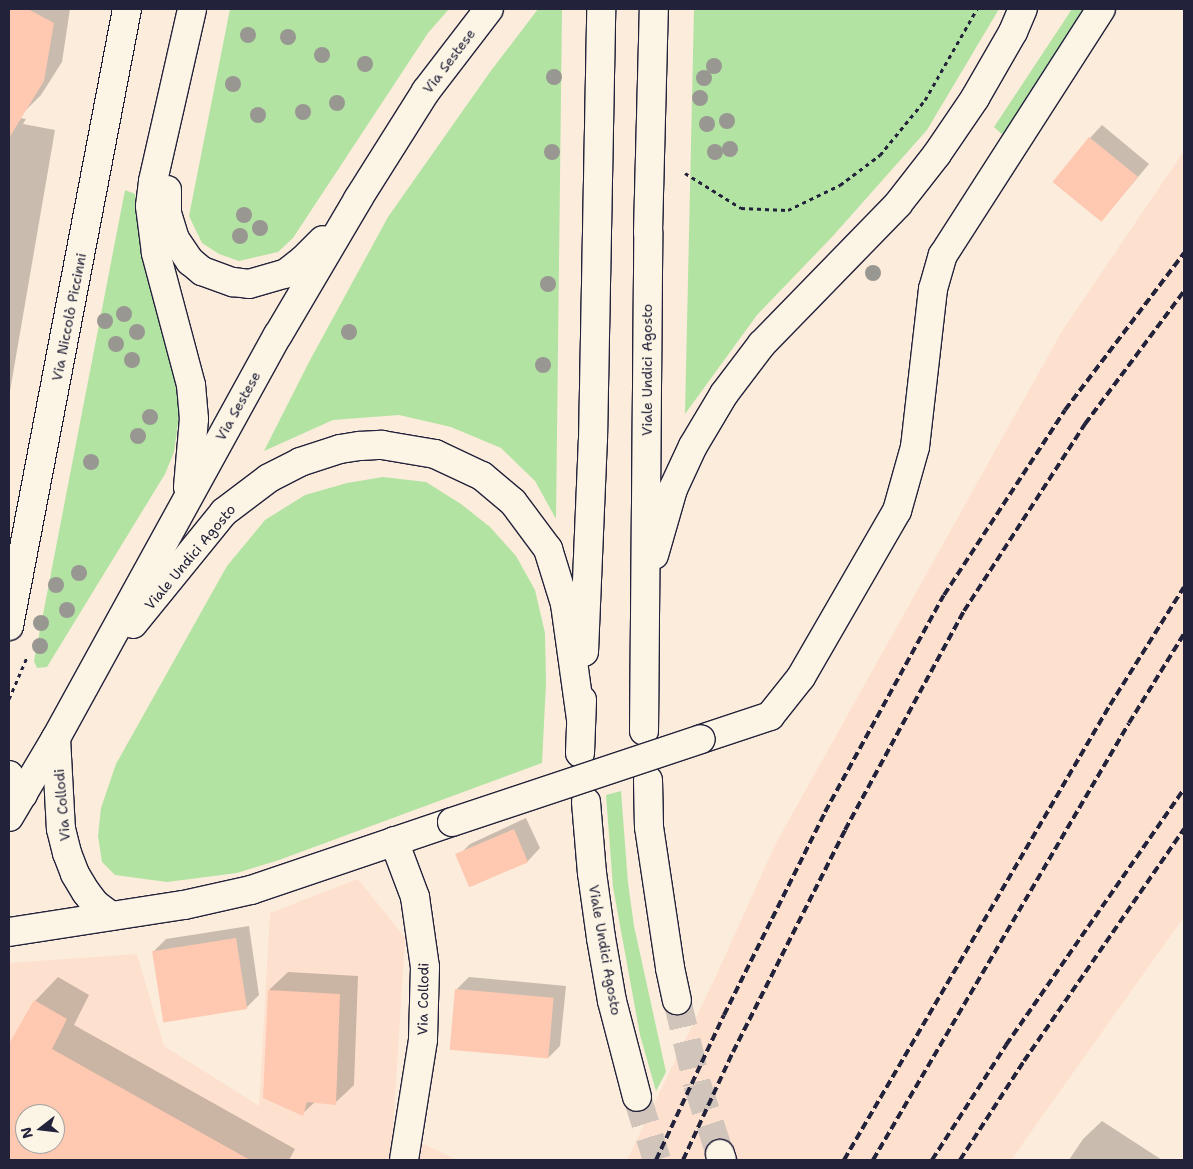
<!DOCTYPE html>
<html>
<head>
<meta charset="utf-8">
<style>
	body { margin:0 }
	#map { position:relative; width:1193px; height:1169px; overflow:hidden; background:#fcecdb; font-family:"Shantell Sans",sans-serif }
	div>[style] { position:absolute }
	.built>* { inset:0; background:#fde1ce }
	.green>* { inset:0; background:#b2e3a3 }
	.shadow>* { inset:0; background:#0003 }
	.building>* { inset:0; background:#fec8b1; transform-origin:0 0 }
	.major-tunnel>* { height:28px; margin-top:-14px; transform-origin:0; background:repeating-linear-gradient(90deg,#d0c4bb 0 28px,transparent 0 42px) }
	.path>* { height:3px; margin-top:-1.5px; transform-origin:0; background:repeating-linear-gradient(90deg,#22223b 0 4px,transparent 0 8px) }
	.roads { filter:drop-shadow(1px 0 #22223b) drop-shadow(-1px 0 #22223b) drop-shadow(0 1px #22223b) drop-shadow(0 -1px #22223b) }
	.minor>* { height:28px; margin:-14px; padding:0 14px; transform-origin:14px; border-radius:14px; background:#fcf5e5 }
	.major>* { height:28px; margin:-14px; padding:0 14px; transform-origin:14px; border-radius:14px; background:#fcf5e5 }
	.rail>* { height:4px; margin-top:-2px; transform-origin:0; background:repeating-linear-gradient(90deg,#22223b 0 8px,transparent 0 12px) }
	.bridges { filter:drop-shadow(1px 0 #22223b) drop-shadow(-1px 0 #22223b) drop-shadow(0 1px #22223b) drop-shadow(0 -1px #22223b) }
	.minor-bridge>* { height:28px; margin:-14px; padding:0 14px; transform-origin:14px; border-radius:14px; background:#fcf5e5 }
	.trees>* { width:16px; height:16px; margin:-8px; border-radius:50%; background:#989791 }
	span { translate:-50% -50%; white-space:nowrap; text-align:center; line-height:1.15; -webkit-text-stroke:4px #fcf5e5; paint-order:stroke }
	.street-label { font-size:14px; color:#22223b }
	.frame { position:absolute; inset:0; border:10px solid #22223b; pointer-events:none }
	.north { position:absolute; left:15px; top:1104px; width:50px; height:50px; box-sizing:border-box; background:#fcf5e5; border:1px solid #a5a1a1; border-radius:50%; rotate:254deg; font-size:14px; font-weight:700; line-height:20px; text-align:center; color:#22223b }
	.north::after { content:''; display:block; margin:auto; width:18px; height:22px; background:#22223b; clip-path:polygon(50% 0,100% 100%,50% 72%,0 100%) }
</style>
</head>
<body>
<div id="map">
	<div class="built">
		<i style="clip-path:polygon(1184px 151px,1184px 917px,1011px 1160px,627px 1160px,716px 976px,775px 845px,1062px 331px)"></i>
		<i style="clip-path:polygon(evenodd,358px 879px,405px 938px,393px 1129px,457px 1160px,9px 1160px,9px 963px,137px 954px,164px 1046px,259px 1106px,270px 913px,358px 879px,25px 1114px,55px 1114px,55px 1144px,25px 1144px,25px 1114px)"></i>
	</div>
	<div class="green">
		<i style="clip-path:polygon(230px 9px,449px 9px,428px 33px,293px 238px,278px 252px,239px 261px,219px 254px,202px 243px,189px 216px)"></i>
		<i style="clip-path:polygon(538px 9px,562px 9px,556px 519px,535px 481px,501px 448px,451px 427px,399px 415px,333px 420px,264px 451px,309px 362px,388px 217px,490px 72px)"></i>
		<i style="clip-path:polygon(694px 9px,999px 9px,927px 130px,832px 237px,757px 315px,685px 414px)"></i>
		<i style="clip-path:polygon(1072px 9px,1090px 9px,1006px 138px,994px 127px)"></i>
		<i style="clip-path:polygon(125px 190px,135px 194px,141px 236px,182px 394px,174px 452px,165px 474px,47px 667px,37px 668px,34px 661px)"></i>
		<i style="clip-path:polygon(383px 477px,426px 482px,461px 504px,490px 527px,516px 556px,535px 590px,545px 633px,546px 683px,542px 763px,279px 860px,237px 873px,167px 882px,115px 875px,102px 862px,98px 836px,101px 808px,116px 764px,227px 566px,265px 520px,305px 495px,347px 483px)"></i>
		<i style="clip-path:polygon(621px 791px,628px 883px,634px 926px,666px 1072px,656px 1091px,640px 1035px,613px 887px,606px 795px)"></i>
	</div>
	<div class="shadow">
		<i style="clip-path:polygon(9px 9px,70px 9px,62px 62px,41px 95px,24px 112px,9px 103px)"></i>
		<i style="clip-path:polygon(9px 116px,26px 119px,23px 124px,55px 130px,9px 397px)"></i>
		<i style="clip-path:polygon(1102px 125px,1149px 164px,1102px 220px,1090px 138px)"></i>
		<i style="clip-path:polygon(526px 818px,540px 848px,528px 861px,472px 886px,458px 856px,470px 844px)"></i>
		<i style="clip-path:polygon(249px 926px,259px 995px,246px 1008px,154px 951px,166px 939px)"></i>
		<i style="clip-path:polygon(288px 972px,358px 976px,354px 1085px,335px 1103px,315px 1102px,302px 1114px,269px 990px)"></i>
		<i style="clip-path:polygon(evenodd,58px 977px,89px 995px,74px 1025px,295px 1149px,289px 1160px,9px 1160px,9px 1047px,35px 1001px,58px 977px,25px 1114px,55px 1114px,55px 1144px,25px 1144px,25px 1114px)"></i>
		<i style="clip-path:polygon(469px 977px,566px 986px,560px 1046px,548px 1058px,457px 989px)"></i>
		<i style="clip-path:polygon(1102px 1121px,1162px 1160px,1069px 1160px,1083px 1139px)"></i>
	</div>
	<div class="building">
		<i style="clip-path:polygon(9px 9px,28px 9px,54px 23px,44px 81px,9px 138px)"></i>
		<i style="left:1089px;top:137px;width:63px;height:58px;rotate:39deg"></i>
		<i style="left:514px;top:829px;width:36px;height:64px;rotate:67deg"></i>
		<i style="left:236px;top:938px;width:72px;height:85px;rotate:81deg"></i>
		<i style="left:455px;top:989px;width:99px;height:61px;rotate:5deg"></i>
		<i style="clip-path:polygon(268px 990px,340px 994px,336px 1105px,307px 1102px,303px 1116px,263px 1098px)"></i>
		<i style="clip-path:polygon(evenodd,34px 1000px,67px 1019px,52px 1049px,250px 1160px,9px 1160px,9px 1044px,34px 1000px,25px 1114px,55px 1114px,55px 1144px,25px 1144px,25px 1114px)"></i>
	</div>
	<div class="major-tunnel">
		<i style="left:677px;top:1000px;width:86px;rotate:76.6deg"></i>
		<i style="left:697px;top:1084px;width:74px;rotate:71.8deg"></i>
		<i style="left:637px;top:1097px;width:66px;rotate:72.4deg"></i>
	</div>
	<div class="path">
		<i style="left:685px;top:173px;width:66px;rotate:32deg"></i>
		<i style="left:741px;top:208px;width:47px;rotate:2.4deg"></i>
		<i style="left:788px;top:210px;width:58px;rotate:-25.7deg"></i>
		<i style="left:840px;top:185px;width:50px;rotate:-36.9deg"></i>
		<i style="left:880px;top:155px;width:71px;rotate:-50.7deg"></i>
		<i style="left:925px;top:100px;width:105px;rotate:-60.3deg"></i>
		<i style="left:9px;top:699px;width:46px;rotate:-66.8deg"></i>
	</div>
	<div class="roads">
		<div class="minor">
			<i style="left:9px;top:626px;width:628px;rotate:-79.17deg"></i>
			<i style="left:56px;top:738px;width:91px;rotate:86.9deg"></i>
			<i style="left:61px;top:829px;width:25px;rotate:76deg"></i>
			<i style="left:67px;top:853px;width:22px;rotate:69deg"></i>
			<i style="left:75px;top:874px;width:21px;rotate:59deg"></i>
			<i style="left:86px;top:892px;width:15px;rotate:53deg"></i>
			<i style="left:95px;top:904px;width:20px;rotate:37deg"></i>
			<i style="left:701px;top:739px;width:73px;rotate:-18.4deg"></i>
			<i style="left:770px;top:716px;width:50px;rotate:-51.5deg"></i>
			<i style="left:801px;top:677px;width:192px;rotate:-60deg"></i>
			<i style="left:897px;top:511px;width:66px;rotate:-74.3deg"></i>
			<i style="left:915px;top:447px;width:159px;rotate:-83.5deg"></i>
			<i style="left:933px;top:289px;width:35px;rotate:-74deg"></i>
			<i style="left:943px;top:255px;width:292px;rotate:-57.3deg"></i>
			<i style="left:9px;top:775px;width:24px;rotate:54deg"></i>
			<i style="left:394px;top:841px;width:60px;rotate:69.4deg"></i>
			<i style="left:415px;top:897px;width:71px;rotate:81.9deg"></i>
			<i style="left:425px;top:967px;width:73px;rotate:91.6deg"></i>
			<i style="left:423px;top:1040px;width:121px;rotate:99deg"></i>
			<i style="left:9px;top:932px;width:177px;rotate:-8.8deg"></i>
			<i style="left:184px;top:905px;width:69px;rotate:-12.6deg"></i>
			<i style="left:251px;top:890px;width:212px;rotate:-18.7deg"></i>
		</div>
		<div class="major">
			<i style="left:167px;top:190px;width:23px;rotate:90deg"></i>
			<i style="left:167px;top:213px;width:27px;rotate:73deg"></i>
			<i style="left:175px;top:239px;width:27px;rotate:56deg"></i>
			<i style="left:190px;top:261px;width:16px;rotate:40deg"></i>
			<i style="left:202px;top:271px;width:33px;rotate:20deg"></i>
			<i style="left:233px;top:282px;width:16px;rotate:7deg"></i>
			<i style="left:249px;top:284px;width:37px;rotate:-16deg"></i>
			<i style="left:285px;top:274px;width:23px;rotate:-38deg"></i>
			<i style="left:303px;top:260px;width:28px;rotate:-45deg"></i>
			<i style="left:188px;top:487px;width:68px;rotate:-85deg"></i>
			<i style="left:194px;top:419px;width:34px;rotate:-95deg"></i>
			<i style="left:191px;top:385px;width:137px;rotate:-104.9deg"></i>
			<i style="left:156px;top:253px;width:47px;rotate:-97.3deg"></i>
			<i style="left:150px;top:206px;width:25px;rotate:-83deg"></i>
			<i style="left:153px;top:181px;width:176px;rotate:-77.2deg"></i>
			<i style="left:654px;top:555px;width:69px;rotate:-73.9deg"></i>
			<i style="left:673px;top:489px;width:47px;rotate:-65.1deg"></i>
			<i style="left:693px;top:446px;width:61px;rotate:-59.2deg"></i>
			<i style="left:724px;top:394px;width:63px;rotate:-52.8deg"></i>
			<i style="left:762px;top:344px;width:195px;rotate:-45.8deg"></i>
			<i style="left:898px;top:204px;width:63px;rotate:-52deg"></i>
			<i style="left:937px;top:154px;width:68px;rotate:-55.8deg"></i>
			<i style="left:975px;top:98px;width:76px;rotate:-60.1deg"></i>
			<i style="left:1013px;top:32px;width:25px;rotate:-67deg"></i>
			<i style="left:133px;top:624px;width:144px;rotate:-50.9deg"></i>
			<i style="left:224px;top:512px;width:56px;rotate:-37.1deg"></i>
			<i style="left:269px;top:478px;width:35px;rotate:-27deg"></i>
			<i style="left:300px;top:462px;width:42px;rotate:-18deg"></i>
			<i style="left:340px;top:449px;width:20px;rotate:-9deg"></i>
			<i style="left:360px;top:446px;width:22px;rotate:-3deg"></i>
			<i style="left:382px;top:445px;width:54px;rotate:9.6deg"></i>
			<i style="left:435px;top:454px;width:52px;rotate:25.1deg"></i>
			<i style="left:482px;top:476px;width:40px;rotate:40deg"></i>
			<i style="left:513px;top:502px;width:59px;rotate:53.3deg"></i>
			<i style="left:548px;top:549px;width:58px;rotate:72.8deg"></i>
			<i style="left:565px;top:604px;width:116px;rotate:82.1deg"></i>
			<i style="left:584px;top:652px;width:212px;rotate:-87.6deg"></i>
			<i style="left:593px;top:440px;width:431px;rotate:-88.9deg"></i>
			<i style="left:644px;top:731px;width:499px;rotate:-89.5deg"></i>
			<i style="left:648px;top:232px;width:223px;rotate:-88.5deg"></i>
			<i style="left:580px;top:753px;width:53px;rotate:-87.8deg"></i>
			<i style="left:648px;top:780px;width:47px;rotate:88.8deg"></i>
			<i style="left:649px;top:827px;width:143px;rotate:81.5deg"></i>
			<i style="left:670px;top:968px;width:33px;rotate:78deg"></i>
			<i style="left:586px;top:802px;width:71px;rotate:85.2deg"></i>
			<i style="left:592px;top:873px;width:66px;rotate:82.1deg"></i>
			<i style="left:601px;top:938px;width:64px;rotate:80.1deg"></i>
			<i style="left:612px;top:1001px;width:99px;rotate:75.4deg"></i>
			<i style="left:9px;top:817px;width:92px;rotate:-59.3deg"></i>
			<i style="left:56px;top:738px;width:460px;rotate:-61.2deg"></i>
			<i style="left:278px;top:335px;width:158px;rotate:-59.5deg"></i>
			<i style="left:358px;top:199px;width:128px;rotate:-57.8deg"></i>
			<i style="left:426px;top:91px;width:103px;rotate:-52.5deg"></i>
			<i style="left:720px;top:1154px;width:6px;rotate:72deg"></i>
		</div>
	</div>
	<div class="rail">
		<i style="left:656px;top:1160px;width:160px;rotate:-64.9deg"></i>
		<i style="left:724px;top:1015px;width:227px;rotate:-63.5deg"></i>
		<i style="left:825px;top:812px;width:247px;rotate:-61.3deg"></i>
		<i style="left:944px;top:595px;width:221px;rotate:-56.8deg"></i>
		<i style="left:1065px;top:410px;width:197px;rotate:-52.8deg"></i>
		<i style="left:683px;top:1160px;width:119px;rotate:-65.2deg"></i>
		<i style="left:733px;top:1052px;width:249px;rotate:-63.2deg"></i>
		<i style="left:845px;top:830px;width:249px;rotate:-61.5deg"></i>
		<i style="left:964px;top:611px;width:223px;rotate:-57.1deg"></i>
		<i style="left:1085px;top:424px;width:166px;rotate:-53.3deg"></i>
		<i style="left:844px;top:1160px;width:527px;rotate:-59.69deg"></i>
		<i style="left:1110px;top:705px;width:139px;rotate:-57.9deg"></i>
		<i style="left:873px;top:1160px;width:506px;rotate:-59.64deg"></i>
		<i style="left:1129px;top:723px;width:105px;rotate:-58.3deg"></i>
		<i style="left:932px;top:1160px;width:137px;rotate:-57.2deg"></i>
		<i style="left:1006px;top:1045px;width:312px;rotate:-55.2deg"></i>
		<i style="left:960px;top:1160px;width:118px;rotate:-57.1deg"></i>
		<i style="left:1024px;top:1061px;width:282px;rotate:-55.4deg"></i>
	</div>
	<div class="bridges">
		<div class="minor-bridge">
			<i style="left:452px;top:822px;width:262px;rotate:-18.4deg"></i>
		</div>
	</div>
	<div class="trees">
		<i style="left:248px;top:35px"></i>
		<i style="left:288px;top:37px"></i>
		<i style="left:322px;top:55px"></i>
		<i style="left:365px;top:64px"></i>
		<i style="left:714px;top:66px"></i>
		<i style="left:554px;top:77px"></i>
		<i style="left:704px;top:78px"></i>
		<i style="left:233px;top:84px"></i>
		<i style="left:700px;top:98px"></i>
		<i style="left:337px;top:103px"></i>
		<i style="left:303px;top:112px"></i>
		<i style="left:258px;top:115px"></i>
		<i style="left:727px;top:121px"></i>
		<i style="left:707px;top:124px"></i>
		<i style="left:730px;top:149px"></i>
		<i style="left:552px;top:152px"></i>
		<i style="left:715px;top:152px"></i>
		<i style="left:244px;top:215px"></i>
		<i style="left:260px;top:228px"></i>
		<i style="left:240px;top:236px"></i>
		<i style="left:873px;top:273px"></i>
		<i style="left:548px;top:284px"></i>
		<i style="left:124px;top:314px"></i>
		<i style="left:105px;top:321px"></i>
		<i style="left:137px;top:332px"></i>
		<i style="left:349px;top:332px"></i>
		<i style="left:116px;top:344px"></i>
		<i style="left:132px;top:360px"></i>
		<i style="left:543px;top:365px"></i>
		<i style="left:150px;top:417px"></i>
		<i style="left:138px;top:436px"></i>
		<i style="left:91px;top:462px"></i>
		<i style="left:79px;top:573px"></i>
		<i style="left:56px;top:585px"></i>
		<i style="left:67px;top:610px"></i>
		<i style="left:41px;top:623px"></i>
		<i style="left:40px;top:646px"></i>
	</div>
	<div class="street-label">
		<span style="left:449px;top:61px;rotate:-53deg">Via Sestese</span>
		<span style="left:69px;top:317px;rotate:-79deg">Via Niccolò Piccinni</span>
		<span style="left:647px;top:370px;rotate:-90deg">Viale Undici Agosto</span>
		<span style="left:238px;top:406px;rotate:-61deg">Via Sestese</span>
		<span style="left:190px;top:557px;rotate:-50deg">Viale Undici Agosto</span>
		<span style="left:62px;top:805px;rotate:-95deg">Via Collodi</span>
		<span style="left:605px;top:950px;rotate:80deg">Viale Undici Agosto</span>
		<span style="left:423px;top:999px;rotate:-89deg">Via Collodi</span>
	</div>
	<div class="frame"></div>
	<div class="north">N</div>
</div>
</body>
</html>
